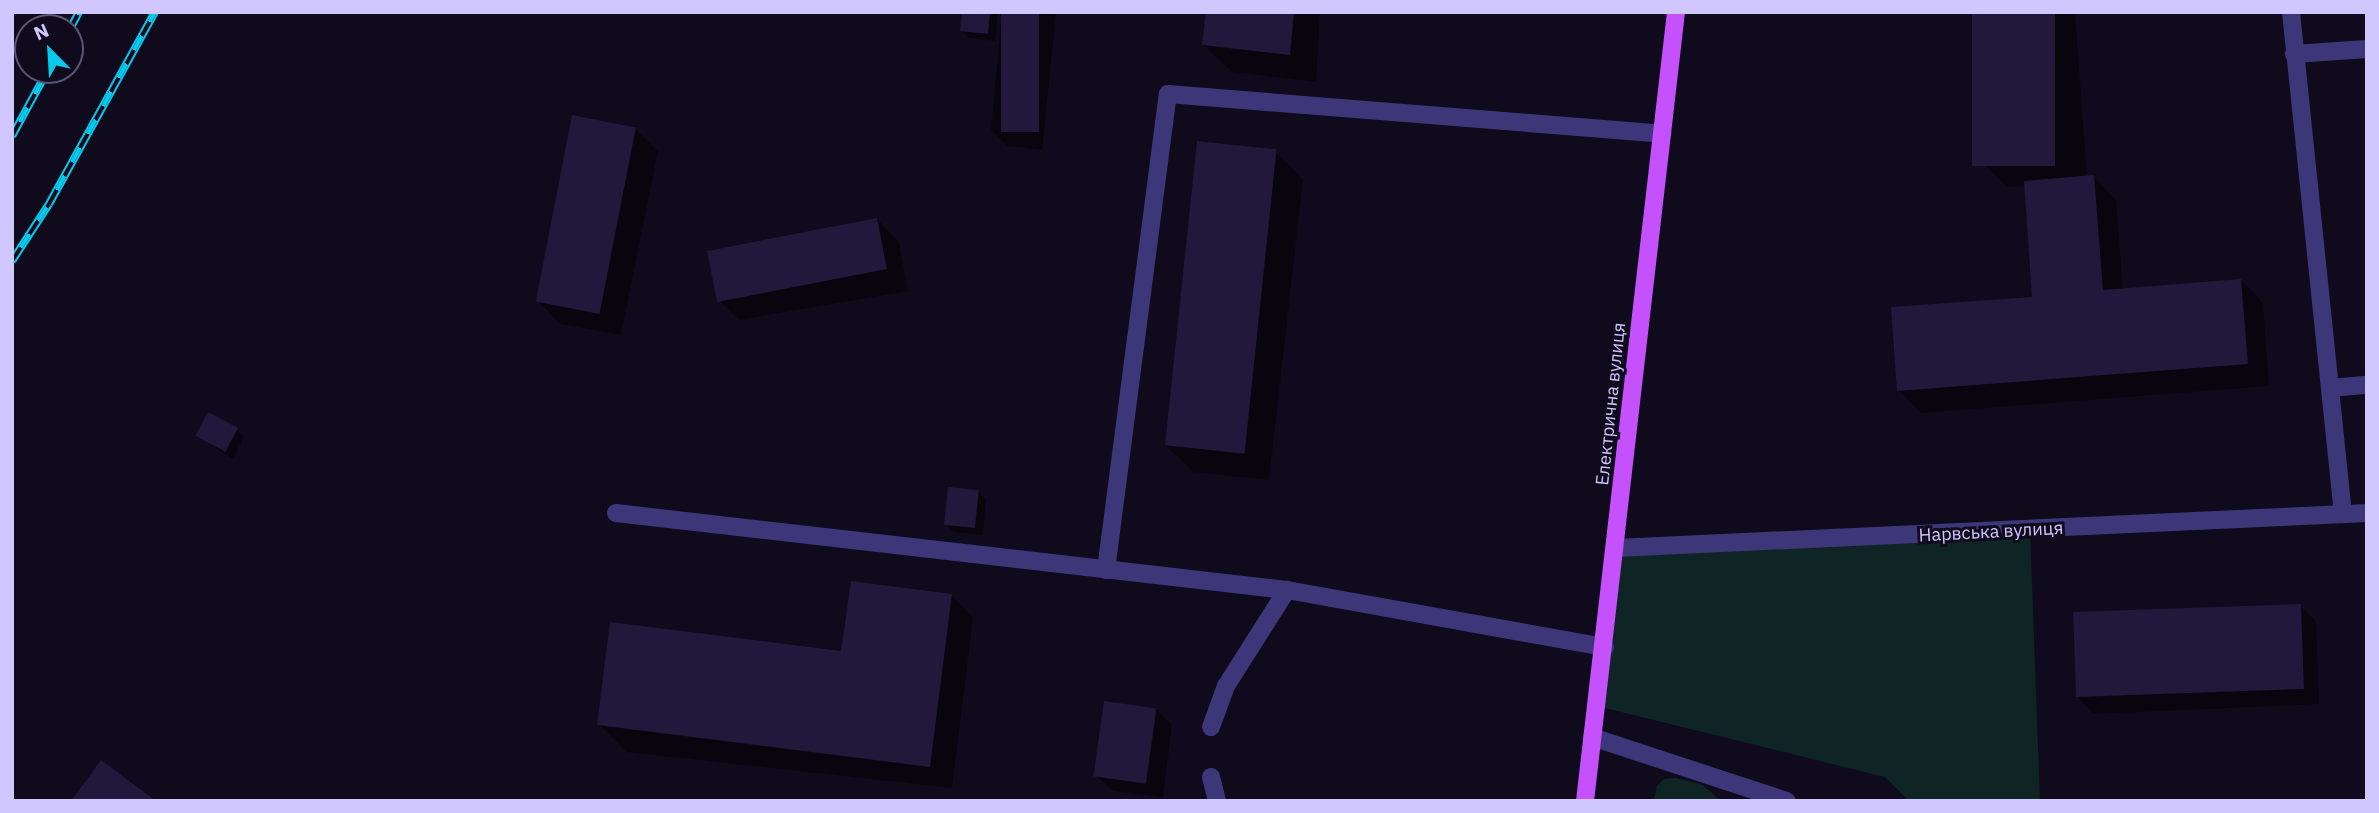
<!DOCTYPE html>
<html>
<head>
<meta charset="utf-8">
<style>
	body { margin:0 }
	#map { position:relative; width:2379px; height:813px; overflow:hidden; background:#0f0b1c; font-family:"IBM Plex Sans",sans-serif }
	div>[style] { position:absolute }
	.green>* { inset:0; background:#0f2525 }
	.shadow>* { inset:0; background:#0007 }
	.building>* { inset:0; background:#21183c; transform-origin:0 0 }
	.lane>* { height:18px; margin:-9px; padding:0 9px; transform-origin:9px; border-radius:9px; background:#3d377a }
	.street>* { height:18px; margin:-9px; padding:0 9px; transform-origin:9px; border-radius:9px; background:#3d377a }
	.primary>* { height:18px; margin:-9px; padding:0 9px; transform-origin:9px; border-radius:9px; background:#c451fb }
	.rail>* { height:8px; margin-top:-4px; transform-origin:0; background:repeating-linear-gradient(90deg,#0f0b1c 0 16px,#06c9ec 0 32px); box-sizing:border-box; border-block:2px solid #06c9ec }
	span { translate:-50% -50%; white-space:nowrap; text-align:center; line-height:1.15; -webkit-text-stroke:6px #0f0b1c; paint-order:stroke }
	.street-label { font-size:18px; color:#d0c7fe }
	.frame { position:absolute; inset:0; border:14px solid #d0c7fe; pointer-events:none }
	.north { position:absolute; left:14px; top:14px; width:70px; height:70px; box-sizing:border-box; background:#0f0b1c; border:2px solid #5c5676; border-radius:50%; rotate:336deg; font-size:19px; font-weight:700; line-height:28px; text-align:center; color:#d0c7fe }
	.north::after { content:''; display:block; margin:auto; width:24px; height:32px; background:#06c9ec; clip-path:polygon(50% 0,100% 100%,50% 72%,0 100%) }
</style>
</head>
<body>
<div id="map">
	<div class="green">
		<i style="clip-path:polygon(2030px 530px,2040px 801px,1909px 801px,1885px 777px,1597px 706px,1616px 548px)"></i>
		<i style="clip-path:polygon(1676px 778px,1703px 785px,1721px 801px,1654px 801px,1657px 786px,1664px 779px)"></i>
	</div>
	<div class="shadow">
		<i style="clip-path:polygon(963px 12px,998px 12px,995px 41px,969px 38px,962px 31px)"></i>
		<i style="clip-path:polygon(1002px 12px,1056px 13px,1042px 150px,1007px 146px,991px 130px)"></i>
		<i style="clip-path:polygon(1208px 12px,1320px 12px,1316px 82px,1232px 72px,1204px 45px)"></i>
		<i style="clip-path:polygon(1974px 12px,2075px 12px,2087px 178px,2094px 177px,2116px 200px,2123px 290px,2241px 280px,2263px 303px,2269px 386px,1921px 413px,1899px 390px,2034px 298px,2026px 186px,2007px 187px,1985px 165px)"></i>
		<i style="clip-path:polygon(635px 129px,658px 151px,621px 335px,560px 324px,538px 301px)"></i>
		<i style="clip-path:polygon(1275px 152px,1303px 179px,1269px 480px,1193px 472px,1165px 445px)"></i>
		<i style="clip-path:polygon(877px 219px,899px 242px,908px 291px,739px 320px,717px 298px)"></i>
		<i style="clip-path:polygon(237px 430px,244px 437px,233px 459px,197px 435px)"></i>
		<i style="clip-path:polygon(978px 492px,986px 499px,983px 535px,954px 532px,946px 524px)"></i>
		<i style="clip-path:polygon(951px 595px,973px 618px,952px 788px,626px 752px,599px 724px,841px 652px)"></i>
		<i style="clip-path:polygon(2300px 606px,2316px 621px,2319px 704px,2094px 714px,2078px 698px)"></i>
		<i style="clip-path:polygon(1156px 709px,1172px 725px,1163px 797px,1113px 791px,1097px 776px)"></i>
	</div>
	<div class="building">
		<i style="clip-path:polygon(962px 12px,990px 12px,988px 34px,960px 31px)"></i>
		<i style="left:1001px;top:12px;width:38px;height:120px"></i>
		<i style="clip-path:polygon(1206px 12px,1294px 12px,1290px 55px,1202px 45px)"></i>
		<i style="left:1972px;top:12px;width:83px;height:154px"></i>
		<i style="left:572px;top:115px;width:65px;height:190px;rotate:11deg"></i>
		<i style="left:1197px;top:141px;width:80px;height:306px;rotate:6deg"></i>
		<i style="clip-path:polygon(2094px 175px,2103px 290px,2241px 279px,2248px 364px,1897px 391px,1891px 307px,2032px 297px,2024px 181px)"></i>
		<i style="left:877px;top:218px;width:52px;height:173px;rotate:79deg"></i>
		<i style="left:208px;top:412px;width:34px;height:27px;rotate:28deg"></i>
		<i style="left:948px;top:487px;width:31px;height:38px;rotate:6deg"></i>
		<i style="clip-path:polygon(851px 581px,952px 594px,930px 767px,597px 725px,610px 622px,841px 651px)"></i>
		<i style="left:2301px;top:604px;width:85px;height:228px;rotate:88deg"></i>
		<i style="left:1104px;top:701px;width:53px;height:76px;rotate:8deg"></i>
		<i style="clip-path:polygon(101px 760px,156px 801px,71px 801px)"></i>
	</div>
	<div class="lane">
		<i style="left:2291px;top:12px;width:505px;rotate:84.09deg"></i>
		<i style="left:2294px;top:54px;width:73px;rotate:-3.9deg"></i>
		<i style="left:2330px;top:388px;width:37px;rotate:-5deg"></i>
		<i style="left:616px;top:513px;width:675px;rotate:6.55deg"></i>
		<i style="left:1287px;top:590px;width:323px;rotate:10.2deg"></i>
		<i style="left:1106px;top:570px;width:480px;rotate:-82.6deg"></i>
		<i style="left:1168px;top:94px;width:496px;rotate:4.6deg"></i>
		<i style="left:1211px;top:727px;width:44px;rotate:-69.9deg"></i>
		<i style="left:1226px;top:686px;width:114px;rotate:-57.6deg"></i>
		<i style="left:1592px;top:737px;width:205px;rotate:18.2deg"></i>
		<i style="left:1211px;top:777px;width:25px;rotate:76deg"></i>
	</div>
	<div class="street">
		<i style="left:1616px;top:548px;width:752px;rotate:-2.67deg"></i>
	</div>
	<div class="primary">
		<i style="left:1585px;top:801px;width:794px;rotate:-83.42deg"></i>
	</div>
	<div class="rail">
		<i style="left:70px;top:29px;width:19px;rotate:-62deg"></i>
		<i style="left:12px;top:136px;width:75px;rotate:-61.4deg"></i>
		<i style="left:12px;top:261px;width:68px;rotate:-57deg"></i>
		<i style="left:49px;top:204px;width:219px;rotate:-61.1deg"></i>
	</div>
	<div class="street-label">
		<span style="left:1611px;top:404px;rotate:-84deg">Електрична вулиця</span>
		<span style="left:1991px;top:532px;rotate:-3deg">Нарвська вулиця</span>
	</div>
	<div class="frame"></div>
	<div class="north">N</div>
</div>
</body>
</html>
